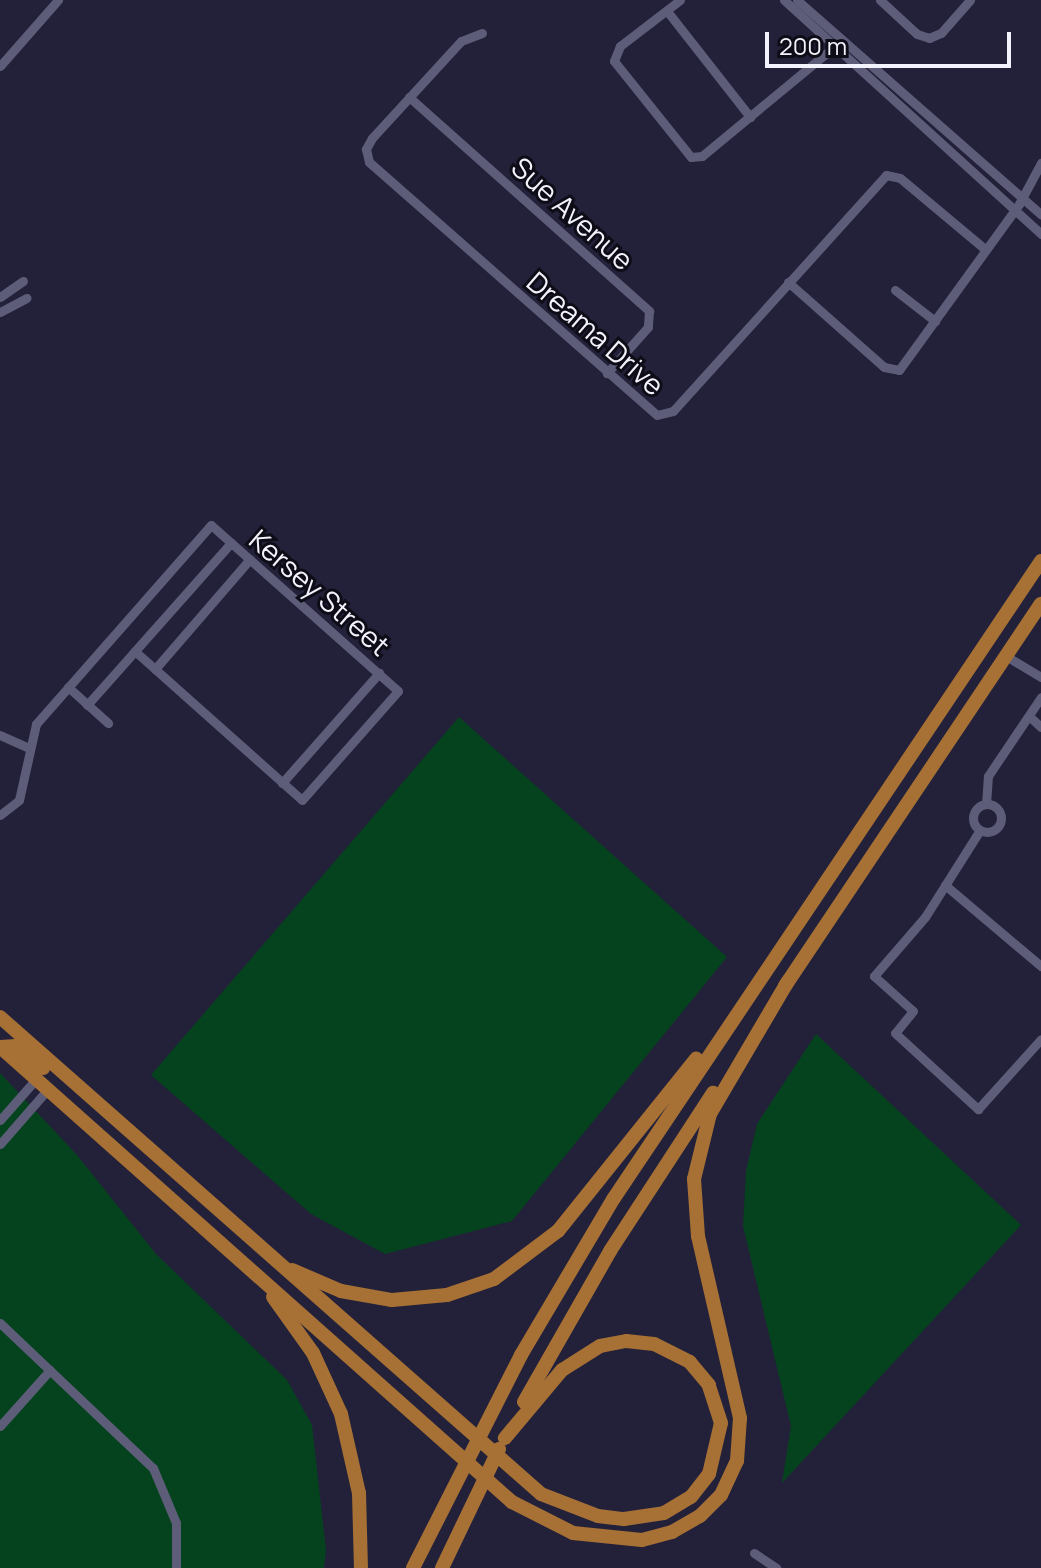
<!DOCTYPE html>
<html>
<head>
<meta charset="utf-8">
<style>
	body { margin:0 }
	#map { position:relative; width:1041px; height:1568px; overflow:hidden; background:#232139; font-family:Manrope,sans-serif }
	div>[style] { position:absolute }
	.green>* { inset:0; background:#05431e }
	.minor>* { height:9px; margin:-4.5px; padding:0 4.5px; transform-origin:4.5px; border-radius:4.5px; background:#5e5d79 }
	.minor>.ring { margin:-4.5px; padding:0; box-sizing:content-box; background:none; border:9px solid #5e5d79; border-radius:50% }
	.trunk>* { height:14px; margin:-7px; padding:0 7px; transform-origin:7px; border-radius:7px; background:#a77135 }
	span { translate:-50% -50%; white-space:nowrap; text-align:center; line-height:1.15; -webkit-text-stroke:6px #0d0c17; paint-order:stroke }
	.street-label { font-size:28px; color:#f3f3fd }
	.scale { position:absolute; left:765px; top:32px; width:246px; height:36px; box-sizing:border-box; border:4px solid #f3f3fd; border-top:0; padding-left:10px; font-size:24px; line-height:28px; white-space:nowrap; color:#f3f3fd; -webkit-text-stroke:6px #0d0c17; paint-order:stroke }
</style>
</head>
<body>
<div id="map">
	<div class="green">
		<i style="clip-path:polygon(459px 717px,727px 957px,512px 1221px,385px 1254px,311px 1214px,151px 1075px)"></i>
		<i style="clip-path:polygon(816px 1034px,1021px 1225px,782px 1483px,791px 1426px,743px 1226px,746px 1171px,757px 1124px)"></i>
		<i style="clip-path:polygon(0 1073px,77px 1155px,156px 1254px,287px 1380px,312px 1425px,326px 1550px,324px 1568px,0 1568px)"></i>
	</div>
	<div class="minor">
		<i style="left:680px;top:0;width:76px;rotate:142.5deg"></i>
		<i style="left:620px;top:46px;width:16px;rotate:112deg"></i>
		<i style="left:614px;top:61px;width:123px;rotate:51.3deg"></i>
		<i style="left:691px;top:157px;width:11px;rotate:-5deg"></i>
		<i style="left:702px;top:156px;width:182px;rotate:-39.6deg"></i>
		<i style="left:784px;top:0;width:348px;rotate:42.3deg"></i>
		<i style="left:797px;top:0;width:325px;rotate:41.3deg"></i>
		<i style="left:880px;top:0;width:50px;rotate:42.6deg"></i>
		<i style="left:917px;top:34px;width:13px;rotate:18deg"></i>
		<i style="left:929px;top:38px;width:13px;rotate:-23deg"></i>
		<i style="left:941px;top:33px;width:44px;rotate:-48.7deg"></i>
		<i style="left:667px;top:11px;width:135px;rotate:51.9deg"></i>
		<i style="left:482px;top:33px;width:22px;rotate:159deg"></i>
		<i style="left:461px;top:41px;width:132px;rotate:132.5deg"></i>
		<i style="left:372px;top:138px;width:13px;rotate:119deg"></i>
		<i style="left:366px;top:149px;width:13px;rotate:77deg"></i>
		<i style="left:369px;top:162px;width:383px;rotate:41.3deg"></i>
		<i style="left:657px;top:415px;width:16px;rotate:-14deg"></i>
		<i style="left:673px;top:411px;width:318px;rotate:-47.9deg"></i>
		<i style="left:886px;top:175px;width:14px;rotate:12deg"></i>
		<i style="left:900px;top:178px;width:111px;rotate:39.9deg"></i>
		<i style="left:0;top:66px;width:88px;rotate:-48.7deg"></i>
		<i style="left:409px;top:97px;width:322px;rotate:41.7deg"></i>
		<i style="left:649px;top:311px;width:16px;rotate:94deg"></i>
		<i style="left:648px;top:327px;width:62px;rotate:131.7deg"></i>
		<i style="left:788px;top:282px;width:128px;rotate:41.5deg"></i>
		<i style="left:884px;top:367px;width:15px;rotate:11deg"></i>
		<i style="left:899px;top:370px;width:205px;rotate:-54.1deg"></i>
		<i style="left:1019px;top:204px;width:47px;rotate:-61.8deg"></i>
		<i style="left:895px;top:290px;width:51px;rotate:37.8deg"></i>
		<i style="left:0;top:297px;width:28px;rotate:-35deg"></i>
		<i style="left:0;top:312px;width:30px;rotate:-28deg"></i>
		<i style="left:1006px;top:656px;width:41px;rotate:31deg"></i>
		<i style="left:155px;top:669px;width:145px;rotate:-49.2deg"></i>
		<i style="left:68px;top:687px;width:54px;rotate:42deg"></i>
		<i style="left:87px;top:705px;width:217px;rotate:-48.4deg"></i>
		<i style="left:1029px;top:716px;width:16px;rotate:43deg"></i>
		<i style="left:0;top:735px;width:32px;rotate:24deg"></i>
		<i style="left:282px;top:783px;width:147px;rotate:-48.6deg"></i>
		<i style="left:986px;top:804px;width:28px;rotate:-86deg"></i>
		<i style="left:988px;top:776px;width:95px;rotate:-56.1deg"></i>
		<i class="ring" style="left:973px;top:804px;width:19px;height:19px"></i>
		<i style="left:0;top:815px;width:24px;rotate:-38deg"></i>
		<i style="left:19px;top:800px;width:78px;rotate:-77.4deg"></i>
		<i style="left:36px;top:724px;width:265px;rotate:-48.7deg"></i>
		<i style="left:211px;top:525px;width:250px;rotate:41.6deg"></i>
		<i style="left:398px;top:691px;width:145px;rotate:131.4deg"></i>
		<i style="left:302px;top:800px;width:224px;rotate:-138.3deg"></i>
		<i style="left:980px;top:830px;width:103px;rotate:122.3deg"></i>
		<i style="left:925px;top:917px;width:78px;rotate:130.8deg"></i>
		<i style="left:874px;top:976px;width:52px;rotate:41.9deg"></i>
		<i style="left:913px;top:1011px;width:28px;rotate:129deg"></i>
		<i style="left:895px;top:1033px;width:113px;rotate:42.5deg"></i>
		<i style="left:978px;top:1109px;width:94px;rotate:-48deg"></i>
		<i style="left:945px;top:885px;width:126px;rotate:40.2deg"></i>
		<i style="left:0;top:1120px;width:55px;rotate:-48.7deg"></i>
		<i style="left:0;top:1144px;width:73px;rotate:-48.9deg"></i>
		<i style="left:0;top:1323px;width:211px;rotate:43.5deg"></i>
		<i style="left:153px;top:1468px;width:60px;rotate:67.3deg"></i>
		<i style="left:176px;top:1523px;width:45px;rotate:90deg"></i>
		<i style="left:0;top:1426px;width:75px;rotate:-48.2deg"></i>
		<i style="left:754px;top:1553px;width:27px;rotate:34deg"></i>
	</div>
	<div class="trunk">
		<i style="left:785px;top:986px;width:460px;rotate:-56.2deg"></i>
		<i style="left:0;top:1017px;width:721px;rotate:41.4deg"></i>
		<i style="left:541px;top:1494px;width:61px;rotate:21.1deg"></i>
		<i style="left:598px;top:1516px;width:26px;rotate:7deg"></i>
		<i style="left:624px;top:1519px;width:40px;rotate:-8.5deg"></i>
		<i style="left:664px;top:1513px;width:31px;rotate:-31deg"></i>
		<i style="left:691px;top:1497px;width:29px;rotate:-52deg"></i>
		<i style="left:709px;top:1474px;width:52px;rotate:-76.8deg"></i>
		<i style="left:721px;top:1423px;width:40px;rotate:-108deg"></i>
		<i style="left:709px;top:1385px;width:30px;rotate:-130deg"></i>
		<i style="left:690px;top:1362px;width:40px;rotate:-153.4deg"></i>
		<i style="left:654px;top:1344px;width:28px;rotate:-174deg"></i>
		<i style="left:626px;top:1341px;width:26px;rotate:169deg"></i>
		<i style="left:600px;top:1346px;width:45px;rotate:147.7deg"></i>
		<i style="left:562px;top:1370px;width:89px;rotate:130deg"></i>
		<i style="left:0;top:1047px;width:685px;rotate:41.63deg"></i>
		<i style="left:512px;top:1502px;width:68px;rotate:26.9deg"></i>
		<i style="left:573px;top:1533px;width:69px;rotate:5.8deg"></i>
		<i style="left:642px;top:1540px;width:31px;rotate:-15deg"></i>
		<i style="left:672px;top:1532px;width:32px;rotate:-30deg"></i>
		<i style="left:700px;top:1516px;width:30px;rotate:-45deg"></i>
		<i style="left:721px;top:1495px;width:38px;rotate:-65deg"></i>
		<i style="left:737px;top:1461px;width:43px;rotate:-86deg"></i>
		<i style="left:740px;top:1418px;width:187px;rotate:-103deg"></i>
		<i style="left:698px;top:1236px;width:57px;rotate:-94deg"></i>
		<i style="left:694px;top:1179px;width:67px;rotate:-76.2deg"></i>
		<i style="left:710px;top:1114px;width:154px;rotate:-59.6deg"></i>
		<i style="left:0;top:1047px;width:16px;rotate:-4deg"></i>
		<i style="left:16px;top:1046px;width:35px;rotate:39deg"></i>
		<i style="left:292px;top:1270px;width:53px;rotate:23.2deg"></i>
		<i style="left:341px;top:1291px;width:52px;rotate:10deg"></i>
		<i style="left:392px;top:1300px;width:55px;rotate:-5.2deg"></i>
		<i style="left:447px;top:1295px;width:50px;rotate:-18.8deg"></i>
		<i style="left:494px;top:1279px;width:80px;rotate:-36.9deg"></i>
		<i style="left:558px;top:1231px;width:221px;rotate:-51.3deg"></i>
		<i style="left:273px;top:1297px;width:69px;rotate:54.5deg"></i>
		<i style="left:313px;top:1353px;width:67px;rotate:65.3deg"></i>
		<i style="left:341px;top:1414px;width:81px;rotate:77.2deg"></i>
		<i style="left:359px;top:1493px;width:75px;rotate:88.5deg"></i>
		<i style="left:524px;top:1402px;width:174px;rotate:-60.3deg"></i>
		<i style="left:610px;top:1251px;width:189px;rotate:-56.9deg"></i>
		<i style="left:413px;top:1568px;width:239px;rotate:-63.1deg"></i>
		<i style="left:521px;top:1355px;width:182px;rotate:-59.4deg"></i>
		<i style="left:614px;top:1198px;width:767px;rotate:-56.16deg"></i>
		<i style="left:442px;top:1568px;width:132px;rotate:-64.4deg"></i>
	</div>
	<div class="street-label">
		<span style="left:573px;top:213px;rotate:42deg">Sue Avenue</span>
		<span style="left:596px;top:333px;rotate:41deg">Dreama Drive</span>
		<span style="left:320px;top:592px;rotate:41deg">Kersey Street</span>
	</div>
	<div class="scale">200 m</div>
</div>
</body>
</html>
